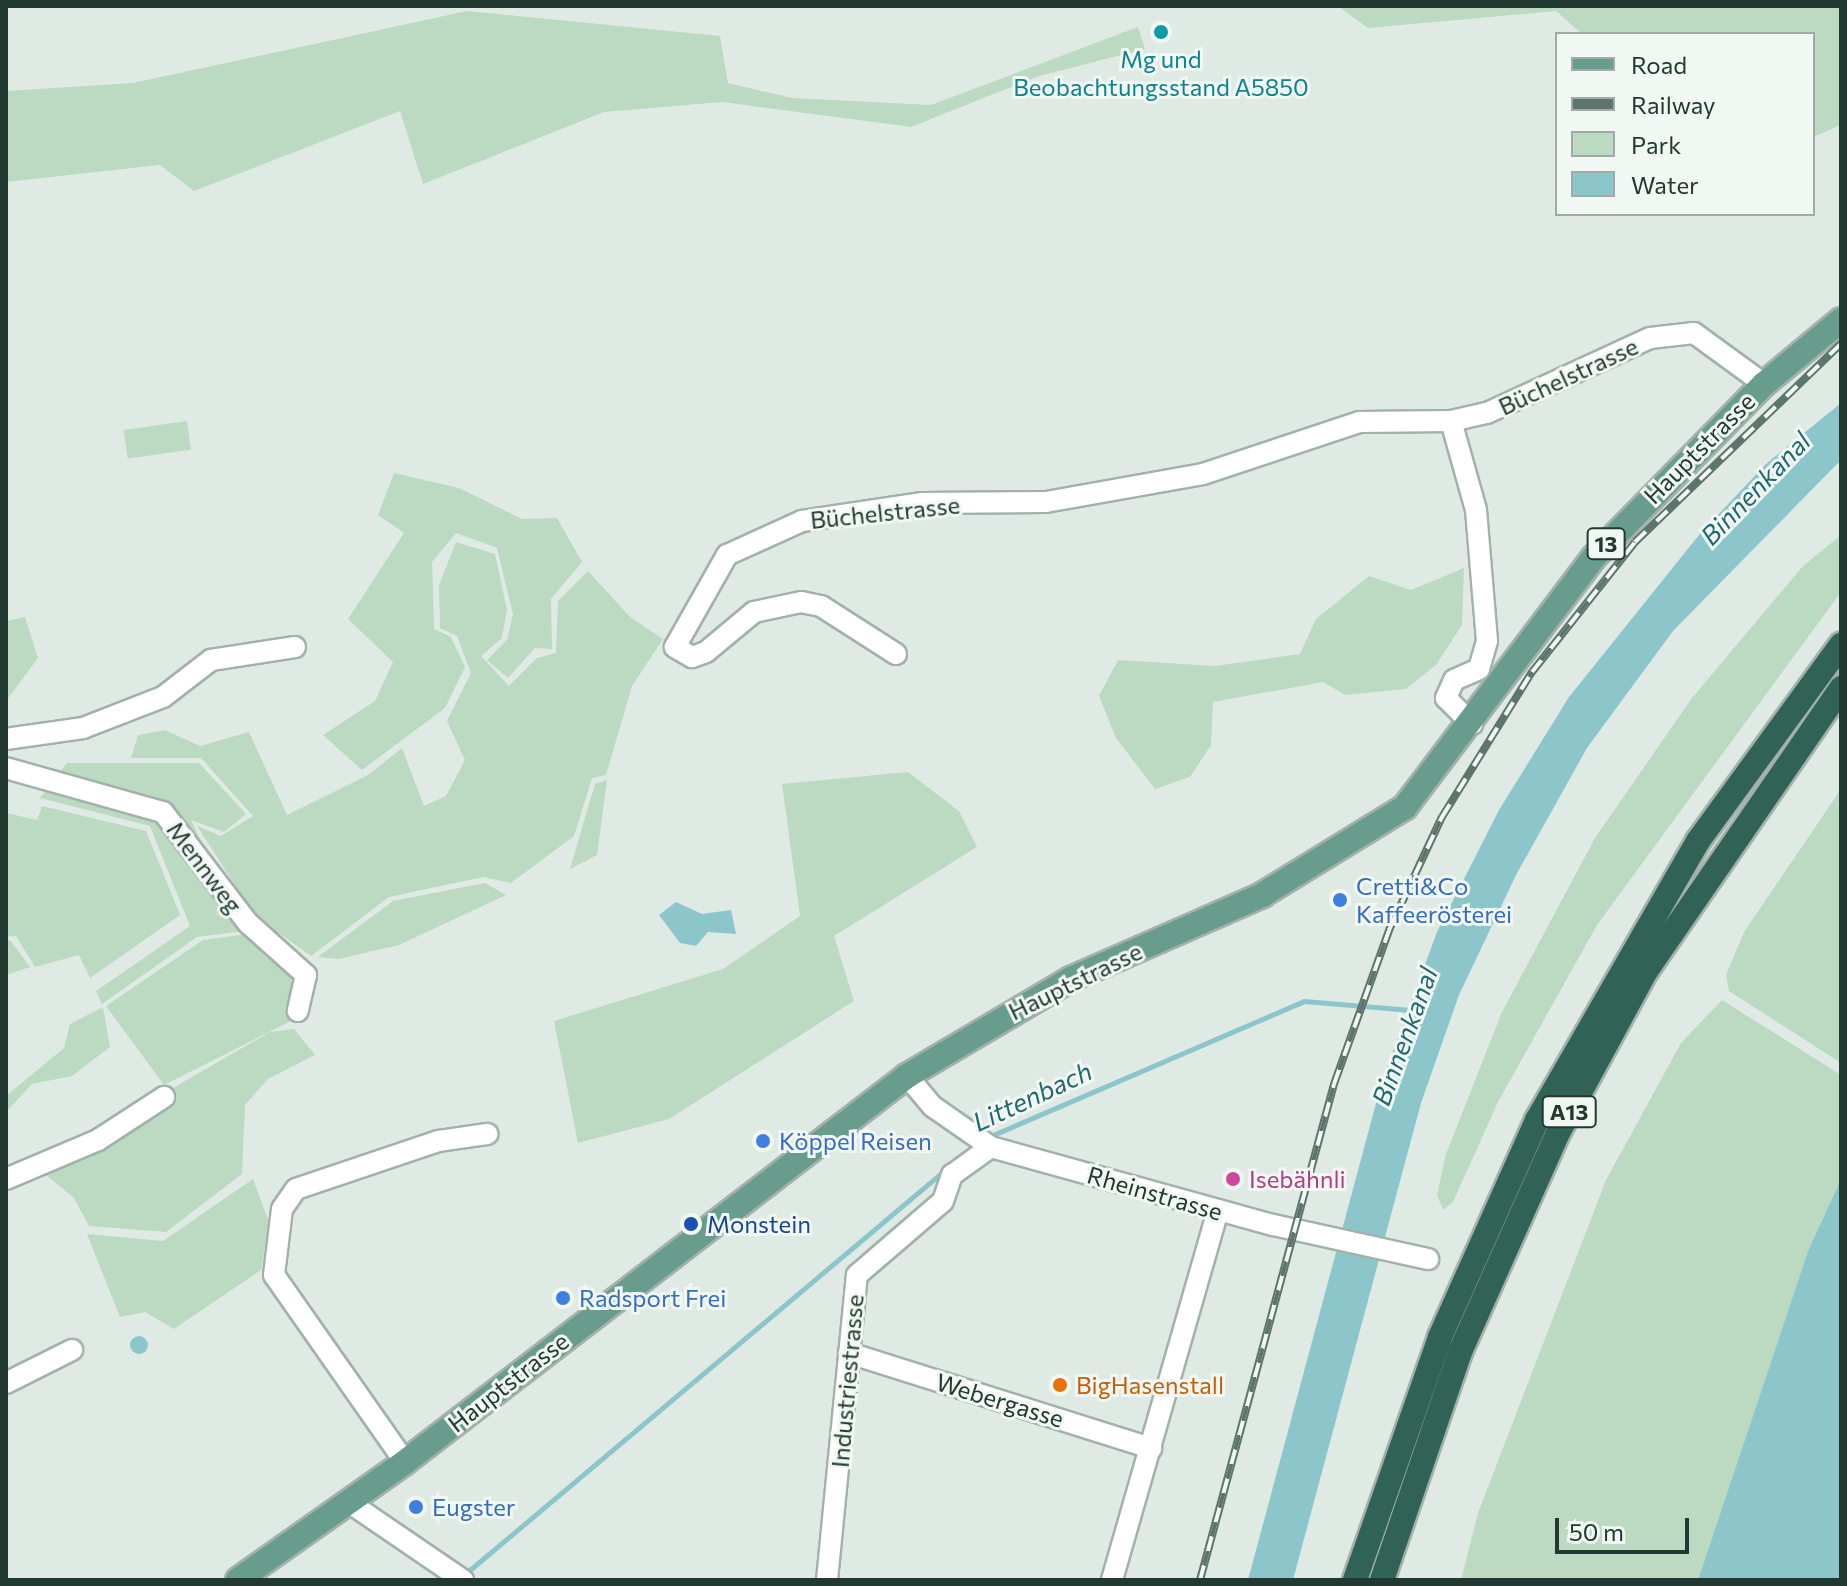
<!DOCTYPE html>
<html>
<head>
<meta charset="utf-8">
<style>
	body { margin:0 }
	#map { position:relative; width:1847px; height:1586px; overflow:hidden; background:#e0eae5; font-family:Commissioner,sans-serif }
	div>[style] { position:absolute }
	.green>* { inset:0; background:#bbdac1; transform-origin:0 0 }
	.water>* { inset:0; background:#8cc6cb }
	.round { border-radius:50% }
	.stream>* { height:5px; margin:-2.5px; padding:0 2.5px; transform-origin:2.5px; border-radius:2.5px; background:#8cc6cb }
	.roads { filter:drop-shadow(2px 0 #a3b1ac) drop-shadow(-2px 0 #a3b1ac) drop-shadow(0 2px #a3b1ac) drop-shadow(0 -2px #a3b1ac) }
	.minor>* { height:20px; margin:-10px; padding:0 10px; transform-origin:10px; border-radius:10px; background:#fff }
	.primary>* { height:24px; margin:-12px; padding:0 12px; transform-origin:12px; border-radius:12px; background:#689c8c }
	.motorway>* { height:24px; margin:-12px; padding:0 12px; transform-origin:12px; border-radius:12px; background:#306355 }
	.rail>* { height:8px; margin-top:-4px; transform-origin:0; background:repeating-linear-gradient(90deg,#f1f7f3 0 15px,#5d756d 0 30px); box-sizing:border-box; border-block:2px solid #5d756d }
	.dots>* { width:22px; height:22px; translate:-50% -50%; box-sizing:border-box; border:4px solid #f1f7f3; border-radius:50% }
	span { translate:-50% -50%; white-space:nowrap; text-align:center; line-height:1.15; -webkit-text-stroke:6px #f1f7f3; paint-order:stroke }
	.shield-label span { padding:2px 6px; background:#f1f7f3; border:2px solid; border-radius:6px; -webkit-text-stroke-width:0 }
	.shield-label { font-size:22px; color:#223932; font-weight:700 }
	.culture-label { font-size:24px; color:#0d838f }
	.street-label { font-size:24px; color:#223932 }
	.shop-label { font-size:24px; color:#366cbe }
	.left { translate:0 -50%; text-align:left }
	.hotel-label { font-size:24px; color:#b23c85 }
	.transit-label { font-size:24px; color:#164399 }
	.food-label { font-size:24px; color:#c56008 }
	.water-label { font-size:26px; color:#216870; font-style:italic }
	.frame { position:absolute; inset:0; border:8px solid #223932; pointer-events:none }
	.legend { position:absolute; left:1555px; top:32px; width:260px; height:184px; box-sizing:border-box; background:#f1f7f3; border:2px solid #9eaba6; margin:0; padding:10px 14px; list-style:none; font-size:24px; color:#223932 }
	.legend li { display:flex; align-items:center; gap:16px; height:40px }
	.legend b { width:40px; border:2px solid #9eaba6 }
	.scale { position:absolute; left:1555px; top:1518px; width:134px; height:36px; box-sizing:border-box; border:4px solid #223932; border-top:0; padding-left:10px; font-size:24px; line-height:28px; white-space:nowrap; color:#223932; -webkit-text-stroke:6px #f1f7f3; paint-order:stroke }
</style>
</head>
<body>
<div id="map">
	<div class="green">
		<i style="clip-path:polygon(1338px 6px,1841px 6px,1841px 125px,1813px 137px,1813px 34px,1582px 34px,1556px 11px,1368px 28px)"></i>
		<i style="clip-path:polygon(467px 11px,720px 36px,728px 83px,792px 98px,931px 105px,1138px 27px,1145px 49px,1039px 76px,911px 127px,722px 102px,604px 112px,423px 184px,400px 111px,194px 191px,160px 165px,6px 182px,6px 91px,133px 83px)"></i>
		<i style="left:187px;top:421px;width:29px;height:64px;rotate:82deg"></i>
		<i style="clip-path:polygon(394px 473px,459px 488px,522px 519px,557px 518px,582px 562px,551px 599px,552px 649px,535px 648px,508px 678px,487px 660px,507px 640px,513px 614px,497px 548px,456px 533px,432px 562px,434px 629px,451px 637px,465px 667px,445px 708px,362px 770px,323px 735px,375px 701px,393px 662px,348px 619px,404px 533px,378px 515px)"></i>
		<i style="clip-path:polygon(1841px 535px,1841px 592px,1597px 925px,1498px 1102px,1453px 1202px,1443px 1210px,1437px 1195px,1446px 1154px,1502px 1012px,1595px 838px,1692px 698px,1803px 566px)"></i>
		<i style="clip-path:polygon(456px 542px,495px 554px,507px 610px,502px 638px,481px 656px,509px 686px,537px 658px,556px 653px,558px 601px,588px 571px,630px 617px,663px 639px,632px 686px,606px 775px,592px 778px,574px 836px,511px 883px,483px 877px,389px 897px,311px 956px,255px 916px,197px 826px,221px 836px,253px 816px,201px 758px,131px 758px,138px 735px,165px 730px,200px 746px,249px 732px,287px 815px,368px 775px,402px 748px,424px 806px,446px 796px,465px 760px,447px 721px,471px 673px,457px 636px,440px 628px,439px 585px)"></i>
		<i style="clip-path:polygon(1464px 568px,1462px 625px,1436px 665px,1406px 689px,1345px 695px,1323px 682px,1213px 702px,1211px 745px,1190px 777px,1155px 789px,1116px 738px,1099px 696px,1118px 660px,1215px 666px,1300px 654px,1316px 619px,1369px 576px,1411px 590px)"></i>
		<i style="clip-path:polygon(25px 617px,38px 658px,6px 701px,6px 621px)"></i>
		<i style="clip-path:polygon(67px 763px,199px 763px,246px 814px,224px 832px,191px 820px,244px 931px,197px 937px,102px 1004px,96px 991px,190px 926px,150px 826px,40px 798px)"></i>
		<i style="clip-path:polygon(908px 772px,959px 811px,977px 847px,834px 936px,854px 1001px,669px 1119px,578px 1143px,554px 1021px,723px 969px,800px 916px,782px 784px)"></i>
		<i style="clip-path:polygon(607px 780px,597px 855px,570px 869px,595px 784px)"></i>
		<i style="clip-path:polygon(1841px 789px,1841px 1063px,1729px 991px,1726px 975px,1744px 932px)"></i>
		<i style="clip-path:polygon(42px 806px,146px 831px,180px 915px,90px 978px,79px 955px,35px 967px,16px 936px,6px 937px,6px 813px,37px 820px)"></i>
		<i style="clip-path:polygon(485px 883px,506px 895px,399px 945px,338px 959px,318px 957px,393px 901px)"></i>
		<i style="clip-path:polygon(247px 934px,290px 975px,296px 998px,289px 1022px,164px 1085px,106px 1006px,203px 940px)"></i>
		<i style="clip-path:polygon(10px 940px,30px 967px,6px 975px,6px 941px)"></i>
		<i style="clip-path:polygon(1722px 1000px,1841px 1075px,1841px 1179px,1808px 1251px,1698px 1580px,1461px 1580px,1478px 1513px,1606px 1180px,1681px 1043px)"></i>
		<i style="clip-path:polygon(103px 1007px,110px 1047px,72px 1076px,32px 1084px,6px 1112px,6px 1096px,64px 1048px,70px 1024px)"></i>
		<i style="clip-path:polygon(294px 1029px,315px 1055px,268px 1079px,245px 1105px,242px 1174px,166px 1232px,89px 1226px,74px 1198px,45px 1174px,126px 1135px,169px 1101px,173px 1088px,270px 1032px)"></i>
		<i style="clip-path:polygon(253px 1179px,269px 1222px,261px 1270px,174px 1329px,145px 1312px,120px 1317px,87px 1234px,163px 1241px)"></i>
	</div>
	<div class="water">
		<i style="clip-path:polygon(1841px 403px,1841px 460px,1673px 631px,1587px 748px,1516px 875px,1459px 995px,1421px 1103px,1293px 1580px,1248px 1580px,1382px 1081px,1437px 932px,1499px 810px,1569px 697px,1699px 535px,1766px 464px)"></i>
		<i style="clip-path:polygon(676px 902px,702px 914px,731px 910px,736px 934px,708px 932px,696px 946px,680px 943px,659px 915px)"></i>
		<i style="clip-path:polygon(1841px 1179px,1841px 1580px,1698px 1580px,1808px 1251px)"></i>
		<i class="round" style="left:130px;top:1336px;width:18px;height:18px"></i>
	</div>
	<div class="stream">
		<i style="left:986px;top:1138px;width:346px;rotate:-23.3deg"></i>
		<i style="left:1304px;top:1001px;width:107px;rotate:4.8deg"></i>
		<i style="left:465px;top:1574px;width:669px;rotate:-40.09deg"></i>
	</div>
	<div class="roads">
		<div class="minor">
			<i style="left:1451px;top:421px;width:92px;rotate:74.3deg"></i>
			<i style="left:1476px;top:510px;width:131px;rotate:85.2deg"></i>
			<i style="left:1487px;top:641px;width:29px;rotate:106deg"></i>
			<i style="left:1479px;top:669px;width:27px;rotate:156deg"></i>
			<i style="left:1454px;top:680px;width:20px;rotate:114deg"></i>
			<i style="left:1446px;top:698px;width:37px;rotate:45deg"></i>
			<i style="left:896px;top:654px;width:89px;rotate:-147.4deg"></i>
			<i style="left:821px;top:606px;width:20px;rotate:-169deg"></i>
			<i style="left:801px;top:602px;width:48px;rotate:168deg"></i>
			<i style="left:754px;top:612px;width:62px;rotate:140.2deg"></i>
			<i style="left:706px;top:652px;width:15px;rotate:160deg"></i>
			<i style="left:692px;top:657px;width:20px;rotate:-150deg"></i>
			<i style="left:675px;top:647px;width:106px;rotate:-60.5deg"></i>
			<i style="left:727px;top:555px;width:82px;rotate:-24.4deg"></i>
			<i style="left:802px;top:521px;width:122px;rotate:-8.5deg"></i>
			<i style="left:923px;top:503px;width:123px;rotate:-0.5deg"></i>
			<i style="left:1046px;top:502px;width:159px;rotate:-10.1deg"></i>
			<i style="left:1203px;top:474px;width:164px;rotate:-18.4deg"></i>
			<i style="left:1359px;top:422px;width:92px;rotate:-0.6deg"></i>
			<i style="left:1451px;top:421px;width:37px;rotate:-13deg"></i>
			<i style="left:1487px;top:413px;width:179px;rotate:-24.7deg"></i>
			<i style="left:1650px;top:338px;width:44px;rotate:-6.5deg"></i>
			<i style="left:1694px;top:333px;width:87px;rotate:36.1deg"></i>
			<i style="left:6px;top:739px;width:78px;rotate:-8.1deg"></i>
			<i style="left:83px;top:728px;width:86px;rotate:-21.2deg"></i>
			<i style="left:163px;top:697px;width:61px;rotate:-37.6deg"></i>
			<i style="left:211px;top:660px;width:85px;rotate:-8.8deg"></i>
			<i style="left:6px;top:768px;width:163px;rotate:15.7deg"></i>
			<i style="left:163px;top:812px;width:140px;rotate:52.6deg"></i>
			<i style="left:248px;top:923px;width:78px;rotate:41.9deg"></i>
			<i style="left:306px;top:975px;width:37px;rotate:103deg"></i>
			<i style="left:907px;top:1076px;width:39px;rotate:50deg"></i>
			<i style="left:932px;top:1106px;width:72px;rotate:34.8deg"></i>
			<i style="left:991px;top:1147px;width:293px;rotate:15.5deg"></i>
			<i style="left:1273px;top:1225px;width:159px;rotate:12.4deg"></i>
			<i style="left:6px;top:1179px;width:100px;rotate:-23deg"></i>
			<i style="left:98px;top:1140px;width:79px;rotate:-33.1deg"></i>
			<i style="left:849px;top:1353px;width:317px;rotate:17.5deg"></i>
			<i style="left:6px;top:1383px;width:74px;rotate:-26.6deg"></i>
			<i style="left:405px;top:1462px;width:228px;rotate:-125deg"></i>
			<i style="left:274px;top:1275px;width:66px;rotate:-83.1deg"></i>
			<i style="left:282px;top:1209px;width:24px;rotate:-55deg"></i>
			<i style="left:296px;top:1189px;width:151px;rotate:-18.6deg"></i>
			<i style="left:439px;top:1141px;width:49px;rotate:-8.3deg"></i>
			<i style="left:350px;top:1503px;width:137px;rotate:34.3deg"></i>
			<i style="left:827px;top:1580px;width:306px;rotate:-84.4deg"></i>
			<i style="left:857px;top:1275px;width:113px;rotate:-40.7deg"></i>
			<i style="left:943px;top:1201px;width:28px;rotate:-71deg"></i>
			<i style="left:952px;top:1175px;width:48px;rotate:-35.7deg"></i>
			<i style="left:1112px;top:1580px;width:384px;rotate:-74deg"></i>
		</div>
		<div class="primary">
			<i style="left:238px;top:1580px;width:204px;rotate:-35.2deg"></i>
			<i style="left:405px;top:1462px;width:633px;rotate:-37.56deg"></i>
			<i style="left:907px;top:1076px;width:191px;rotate:-30.6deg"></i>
			<i style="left:1071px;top:979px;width:209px;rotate:-23.7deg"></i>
			<i style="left:1262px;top:895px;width:168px;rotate:-31.6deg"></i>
			<i style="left:1405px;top:807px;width:312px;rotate:-52.9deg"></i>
			<i style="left:1593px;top:558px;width:244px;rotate:-45.5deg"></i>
			<i style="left:1764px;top:384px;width:100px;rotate:-39.7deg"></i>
		</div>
		<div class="motorway">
			<i style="left:1355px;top:1580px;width:257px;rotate:-70.7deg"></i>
			<i style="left:1440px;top:1337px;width:238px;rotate:-65.9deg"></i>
			<i style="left:1537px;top:1120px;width:322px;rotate:-60deg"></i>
			<i style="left:1698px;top:841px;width:243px;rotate:-53.9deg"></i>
			<i style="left:1382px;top:1580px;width:241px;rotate:-71.1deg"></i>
			<i style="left:1460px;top:1352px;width:242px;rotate:-65.9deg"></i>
			<i style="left:1559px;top:1131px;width:182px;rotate:-61.5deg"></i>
			<i style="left:1646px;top:971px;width:344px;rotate:-55.4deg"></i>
		</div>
	</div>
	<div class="rail">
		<i style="left:1200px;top:1580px;width:514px;rotate:-74.88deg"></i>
		<i style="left:1334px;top:1084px;width:164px;rotate:-70.3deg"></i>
		<i style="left:1389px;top:930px;width:125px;rotate:-64.9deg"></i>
		<i style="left:1442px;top:817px;width:171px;rotate:-58.2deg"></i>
		<i style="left:1532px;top:672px;width:166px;rotate:-51.6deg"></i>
		<i style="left:1635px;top:542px;width:286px;rotate:-43.9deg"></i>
	</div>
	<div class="dots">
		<i style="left:1161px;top:32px;background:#0f9aa8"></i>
		<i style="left:1340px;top:900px;background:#3f7fe0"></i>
		<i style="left:763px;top:1141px;background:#3f7fe0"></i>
		<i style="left:1233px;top:1179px;background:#d1479c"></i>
		<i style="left:691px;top:1224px;background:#1a4fb4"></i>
		<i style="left:563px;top:1298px;background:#3f7fe0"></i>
		<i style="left:1060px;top:1385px;background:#e8710a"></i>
		<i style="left:416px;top:1507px;background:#3f7fe0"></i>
	</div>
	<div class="shield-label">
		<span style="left:1606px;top:544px">13</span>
		<span style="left:1569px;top:1112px">A13</span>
	</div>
	<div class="culture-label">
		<span style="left:1161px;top:73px">Mg und<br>Beobachtungsstand A5850</span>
	</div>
	<div class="street-label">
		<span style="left:1568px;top:376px;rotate:-25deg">Büchelstrasse</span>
		<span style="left:1699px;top:448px;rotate:-45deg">Hauptstrasse</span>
		<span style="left:885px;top:512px;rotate:-6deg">Büchelstrasse</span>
		<span style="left:205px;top:867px;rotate:53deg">Mennweg</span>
		<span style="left:1075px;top:981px;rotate:-26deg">Hauptstrasse</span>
		<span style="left:1155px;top:1193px;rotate:16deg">Rheinstrasse</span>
		<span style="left:847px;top:1381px;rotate:-85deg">Industriestrasse</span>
		<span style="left:508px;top:1382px;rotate:-38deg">Hauptstrasse</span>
		<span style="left:1000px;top:1400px;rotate:17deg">Webergasse</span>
	</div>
	<div class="shop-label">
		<span class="left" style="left:1356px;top:900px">Cretti&amp;Co<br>Kaffeerösterei</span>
		<span class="left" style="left:779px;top:1141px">Köppel Reisen</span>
		<span class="left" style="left:579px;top:1298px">Radsport Frei</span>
		<span class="left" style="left:432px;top:1507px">Eugster</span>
	</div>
	<div class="hotel-label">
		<span class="left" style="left:1249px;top:1179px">Isebähnli</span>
	</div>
	<div class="transit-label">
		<span class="left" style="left:707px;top:1224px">Monstein</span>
	</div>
	<div class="food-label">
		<span class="left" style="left:1076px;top:1385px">BigHasenstall</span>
	</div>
	<div class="water-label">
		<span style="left:1755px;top:488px;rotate:-46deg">Binnenkanal</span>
		<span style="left:1404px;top:1036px;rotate:-70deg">Binnenkanal</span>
		<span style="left:1032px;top:1096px;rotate:-25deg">Littenbach</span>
	</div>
	<div class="frame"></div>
	<ul class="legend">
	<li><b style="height:10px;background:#689c8c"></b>Road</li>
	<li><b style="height:10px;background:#5d756d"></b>Railway</li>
	<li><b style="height:22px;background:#bbdac1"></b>Park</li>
	<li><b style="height:22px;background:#8cc6cb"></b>Water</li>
	</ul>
	<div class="scale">50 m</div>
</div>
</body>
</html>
